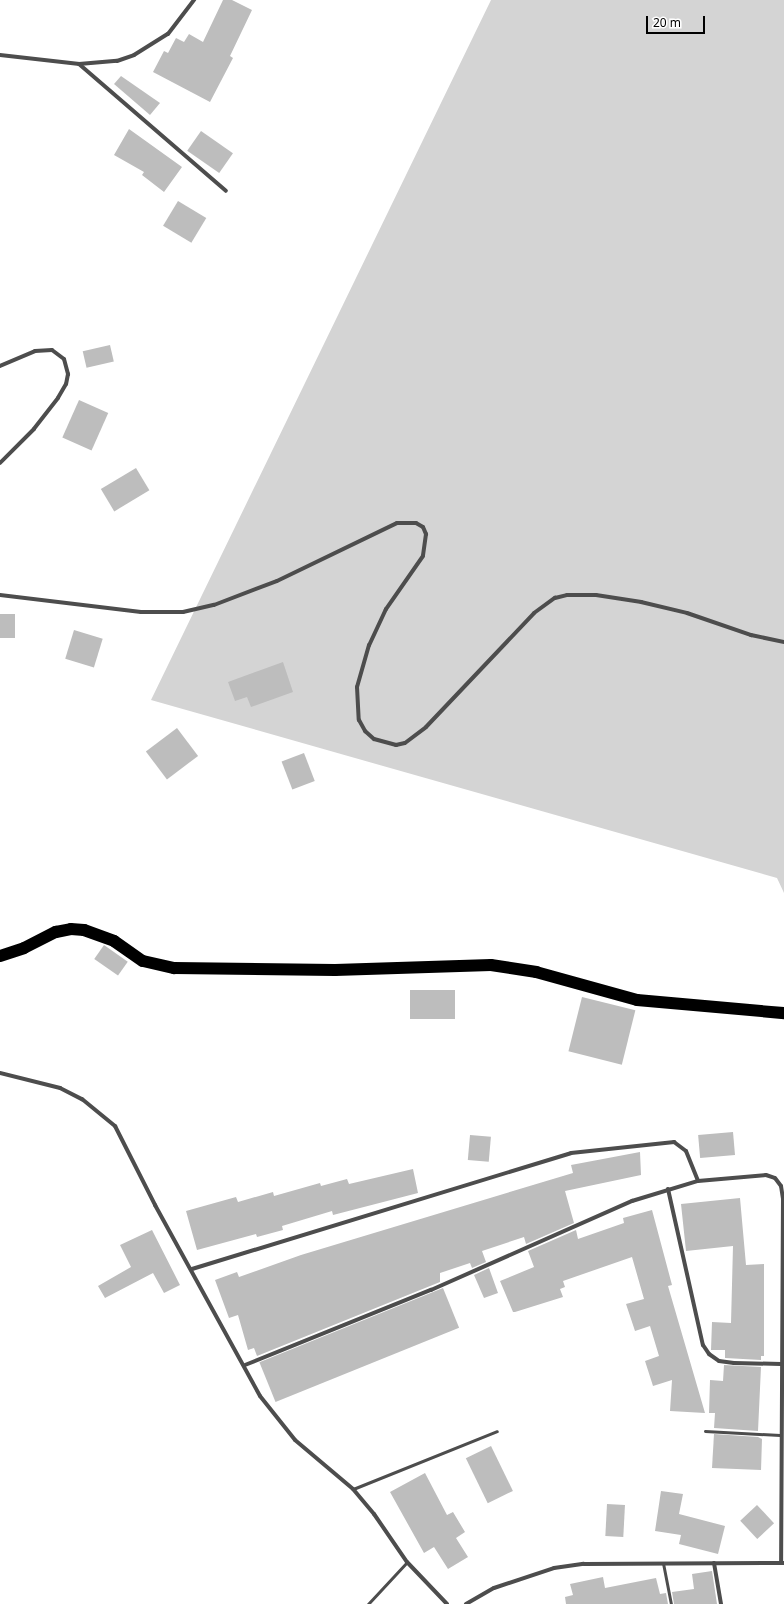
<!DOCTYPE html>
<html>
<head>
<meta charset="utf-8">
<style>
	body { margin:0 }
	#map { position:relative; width:784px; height:1604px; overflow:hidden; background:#fff; font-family:"Noto Sans",sans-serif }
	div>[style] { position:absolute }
	.green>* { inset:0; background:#d4d4d4 }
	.building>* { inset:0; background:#bdbdbd; transform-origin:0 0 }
	.lane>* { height:3px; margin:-1.5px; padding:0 1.5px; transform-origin:1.5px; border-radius:1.5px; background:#4d4d4d }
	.street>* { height:4px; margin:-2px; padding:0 2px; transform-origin:2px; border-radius:2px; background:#4d4d4d }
	.highway>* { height:12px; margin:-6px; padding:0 6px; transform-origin:6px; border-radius:6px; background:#000 }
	span { translate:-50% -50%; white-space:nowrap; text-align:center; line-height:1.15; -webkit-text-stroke:3.5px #fff; paint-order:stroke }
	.scale { position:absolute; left:646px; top:16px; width:59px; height:18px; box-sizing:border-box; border:2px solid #000; border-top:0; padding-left:5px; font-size:12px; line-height:14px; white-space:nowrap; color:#000; -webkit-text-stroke:3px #fff; paint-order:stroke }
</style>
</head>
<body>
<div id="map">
	<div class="green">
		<i style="clip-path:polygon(491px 0,784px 0,784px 893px,777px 878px,151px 700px)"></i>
	</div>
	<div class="building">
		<i style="clip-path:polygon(223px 0,232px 0,252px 10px,230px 56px,233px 58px,210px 102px,153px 72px,164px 51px,168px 53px,176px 38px,184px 42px,189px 34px,203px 42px)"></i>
		<i style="clip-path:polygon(121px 76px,160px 103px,150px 115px,114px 84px)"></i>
		<i style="clip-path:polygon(129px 129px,182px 167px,164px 192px,142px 175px,144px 172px,114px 155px)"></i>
		<i style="left:201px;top:131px;width:39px;height:24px;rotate:35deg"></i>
		<i style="left:178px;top:201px;width:33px;height:29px;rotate:31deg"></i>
		<i style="left:110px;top:345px;width:17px;height:28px;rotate:77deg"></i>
		<i style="left:79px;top:400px;width:32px;height:41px;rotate:24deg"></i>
		<i style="left:136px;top:468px;width:26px;height:41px;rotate:59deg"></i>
		<i style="left:0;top:614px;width:15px;height:24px"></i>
		<i style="left:74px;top:630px;width:30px;height:30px;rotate:17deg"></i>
		<i style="clip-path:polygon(283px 662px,293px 692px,251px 707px,247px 697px,235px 701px,228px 682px)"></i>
		<i style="left:177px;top:728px;width:35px;height:39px;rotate:53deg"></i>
		<i style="left:304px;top:753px;width:30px;height:24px;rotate:69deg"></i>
		<i style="left:104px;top:945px;width:29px;height:17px;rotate:35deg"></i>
		<i style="left:410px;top:990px;width:45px;height:29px"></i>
		<i style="left:582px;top:997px;width:55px;height:56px;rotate:14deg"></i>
		<i style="left:733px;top:1132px;width:23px;height:35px;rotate:85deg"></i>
		<i style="left:470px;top:1135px;width:21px;height:25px;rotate:5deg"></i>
		<i style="clip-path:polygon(640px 1152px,641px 1175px,565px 1191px,574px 1223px,526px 1244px,524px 1237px,482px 1251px,486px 1262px,472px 1268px,470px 1263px,440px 1273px,440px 1282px,257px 1356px,254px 1348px,248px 1350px,238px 1315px,229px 1318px,215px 1280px,237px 1272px,239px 1277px,301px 1255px,573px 1173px,571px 1165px)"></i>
		<i style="clip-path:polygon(413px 1169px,418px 1193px,333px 1215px,332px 1211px,282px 1226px,283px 1230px,257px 1237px,256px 1234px,197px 1250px,186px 1211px,236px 1197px,238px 1202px,273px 1192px,274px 1196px,320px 1183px,321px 1186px,347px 1179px,349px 1184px)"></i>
		<i style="clip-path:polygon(740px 1198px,746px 1265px,764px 1264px,764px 1356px,761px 1356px,761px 1360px,725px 1358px,725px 1350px,711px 1350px,712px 1322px,731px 1323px,733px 1246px,686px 1251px,681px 1204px)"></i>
		<i style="clip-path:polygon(652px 1210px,672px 1285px,668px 1286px,705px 1413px,670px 1411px,672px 1380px,653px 1386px,645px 1361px,659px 1356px,650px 1326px,635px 1331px,626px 1304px,644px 1299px,632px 1257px,563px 1281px,565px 1287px,560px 1289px,563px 1297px,515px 1312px,513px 1312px,500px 1281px,534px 1267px,528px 1251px,576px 1230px,578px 1239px,624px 1223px,623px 1218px)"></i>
		<i style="clip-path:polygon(152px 1230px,180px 1285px,164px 1293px,153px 1273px,105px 1298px,98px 1286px,131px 1267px,120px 1245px)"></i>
		<i style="clip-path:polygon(489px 1268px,498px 1293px,484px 1298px,474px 1275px)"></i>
		<i style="left:443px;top:1288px;width:43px;height:198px;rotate:68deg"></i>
		<i style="clip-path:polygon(724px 1365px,761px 1367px,758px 1431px,714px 1428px,715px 1413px,709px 1413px,710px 1380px,723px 1381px)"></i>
		<i style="clip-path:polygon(714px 1434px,758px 1437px,762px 1439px,761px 1470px,712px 1468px)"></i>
		<i style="left:491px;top:1446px;width:50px;height:28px;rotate:64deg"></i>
		<i style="clip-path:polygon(425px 1473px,447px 1515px,453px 1512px,465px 1532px,456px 1538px,468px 1557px,448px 1569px,434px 1547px,424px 1553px,390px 1492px)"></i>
		<i style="clip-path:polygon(661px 1491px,683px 1494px,679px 1514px,725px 1526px,718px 1554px,679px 1544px,681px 1535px,655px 1531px)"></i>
		<i style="left:607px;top:1504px;width:18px;height:32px;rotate:3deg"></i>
		<i style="left:757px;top:1505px;width:25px;height:23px;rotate:47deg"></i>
		<i style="clip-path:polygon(712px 1571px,717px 1604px,674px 1604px,672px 1592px,694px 1589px,692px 1574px)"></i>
		<i style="clip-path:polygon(603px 1577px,605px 1588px,656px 1578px,660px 1594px,666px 1593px,668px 1604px,566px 1604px,565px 1597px,573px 1595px,570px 1584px)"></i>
	</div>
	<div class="lane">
		<i style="left:705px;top:1431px;width:75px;rotate:3.1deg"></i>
		<i style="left:353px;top:1489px;width:155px;rotate:-21.9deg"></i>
		<i style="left:663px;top:1563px;width:42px;rotate:79deg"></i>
		<i style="left:368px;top:1604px;width:57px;rotate:-47.1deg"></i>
	</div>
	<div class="street">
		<i style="left:0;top:55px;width:80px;rotate:6.5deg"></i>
		<i style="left:79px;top:64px;width:38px;rotate:-5deg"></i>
		<i style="left:117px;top:61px;width:18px;rotate:-19deg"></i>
		<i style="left:134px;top:55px;width:40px;rotate:-32deg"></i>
		<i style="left:168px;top:34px;width:43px;rotate:-52.6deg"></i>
		<i style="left:79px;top:64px;width:194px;rotate:40.8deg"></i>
		<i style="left:0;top:366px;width:38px;rotate:-23deg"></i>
		<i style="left:35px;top:351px;width:17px;rotate:-3deg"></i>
		<i style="left:52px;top:350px;width:15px;rotate:37deg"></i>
		<i style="left:64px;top:359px;width:16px;rotate:75deg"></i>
		<i style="left:68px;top:374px;width:10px;rotate:101deg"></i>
		<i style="left:66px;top:384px;width:16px;rotate:120deg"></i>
		<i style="left:58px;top:398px;width:39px;rotate:128deg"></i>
		<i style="left:34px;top:429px;width:48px;rotate:135deg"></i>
		<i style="left:0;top:595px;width:142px;rotate:6.9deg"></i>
		<i style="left:141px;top:612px;width:42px"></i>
		<i style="left:183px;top:612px;width:32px;rotate:-13deg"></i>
		<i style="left:214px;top:605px;width:67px;rotate:-20.9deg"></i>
		<i style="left:277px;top:581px;width:133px;rotate:-25.8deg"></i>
		<i style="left:397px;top:523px;width:19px"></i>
		<i style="left:416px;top:523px;width:8px;rotate:30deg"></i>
		<i style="left:423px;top:527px;width:8px;rotate:67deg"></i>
		<i style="left:426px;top:534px;width:22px;rotate:98deg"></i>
		<i style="left:423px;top:556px;width:65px;rotate:124.9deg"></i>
		<i style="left:386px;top:609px;width:40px;rotate:115deg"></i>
		<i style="left:369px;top:645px;width:44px;rotate:105.9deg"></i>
		<i style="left:357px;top:687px;width:33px;rotate:87deg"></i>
		<i style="left:359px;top:720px;width:13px;rotate:61deg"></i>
		<i style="left:365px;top:731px;width:12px;rotate:42deg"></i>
		<i style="left:374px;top:739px;width:23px;rotate:15deg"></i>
		<i style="left:396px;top:745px;width:9px;rotate:-13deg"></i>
		<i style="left:405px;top:743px;width:26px;rotate:-37deg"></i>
		<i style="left:426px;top:727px;width:157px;rotate:-46.5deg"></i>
		<i style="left:534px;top:613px;width:26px;rotate:-36deg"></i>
		<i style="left:555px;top:598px;width:12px;rotate:-14deg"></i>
		<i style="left:567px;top:595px;width:29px"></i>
		<i style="left:596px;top:595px;width:46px;rotate:8.8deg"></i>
		<i style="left:641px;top:602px;width:47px;rotate:13.4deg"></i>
		<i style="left:687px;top:613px;width:68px;rotate:19deg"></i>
		<i style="left:751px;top:635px;width:34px;rotate:12deg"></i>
		<i style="left:0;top:1073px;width:62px;rotate:14deg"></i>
		<i style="left:60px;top:1088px;width:25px;rotate:27deg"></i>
		<i style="left:82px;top:1099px;width:43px;rotate:39.3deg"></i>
		<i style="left:115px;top:1126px;width:89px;rotate:63.1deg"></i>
		<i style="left:155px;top:1205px;width:218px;rotate:61.2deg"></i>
		<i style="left:260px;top:1396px;width:56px;rotate:51.5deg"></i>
		<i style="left:295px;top:1440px;width:76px;rotate:40.2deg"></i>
		<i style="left:353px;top:1489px;width:33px;rotate:50deg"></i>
		<i style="left:374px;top:1514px;width:58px;rotate:55.5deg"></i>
		<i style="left:407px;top:1562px;width:58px;rotate:46.4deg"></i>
		<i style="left:668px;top:1189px;width:160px;rotate:77.4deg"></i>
		<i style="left:703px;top:1345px;width:11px;rotate:56deg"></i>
		<i style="left:709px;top:1354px;width:12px;rotate:35deg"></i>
		<i style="left:719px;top:1361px;width:15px;rotate:8deg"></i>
		<i style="left:734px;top:1363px;width:47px;rotate:1.2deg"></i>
		<i style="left:192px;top:1269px;width:396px;rotate:-17deg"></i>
		<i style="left:571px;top:1153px;width:104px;rotate:-6.1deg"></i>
		<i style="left:674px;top:1142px;width:15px;rotate:37deg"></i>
		<i style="left:686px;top:1151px;width:32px;rotate:68deg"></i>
		<i style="left:245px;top:1365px;width:201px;rotate:-22deg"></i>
		<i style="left:431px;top:1290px;width:220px;rotate:-23.9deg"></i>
		<i style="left:632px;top:1201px;width:69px;rotate:-16.9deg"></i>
		<i style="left:698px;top:1181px;width:68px;rotate:-5deg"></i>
		<i style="left:766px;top:1175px;width:9px;rotate:18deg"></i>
		<i style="left:775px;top:1178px;width:10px;rotate:53deg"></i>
		<i style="left:781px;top:1186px;width:13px;rotate:81deg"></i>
		<i style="left:783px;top:1199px;width:364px;rotate:90.3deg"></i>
		<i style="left:714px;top:1563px;width:42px;rotate:80.3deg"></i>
		<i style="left:466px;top:1604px;width:32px;rotate:-30deg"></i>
		<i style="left:494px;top:1588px;width:63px;rotate:-18.4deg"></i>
		<i style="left:554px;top:1568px;width:30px;rotate:-8deg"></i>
		<i style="left:584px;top:1564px;width:200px;rotate:-0.3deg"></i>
	</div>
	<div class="highway">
		<i style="left:0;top:956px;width:25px;rotate:-18deg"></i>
		<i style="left:24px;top:948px;width:36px;rotate:-27deg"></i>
		<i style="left:56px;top:932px;width:15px;rotate:-11deg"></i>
		<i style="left:71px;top:929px;width:13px;rotate:4deg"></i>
		<i style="left:84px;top:930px;width:32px;rotate:20deg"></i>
		<i style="left:114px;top:941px;width:35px;rotate:35deg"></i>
		<i style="left:143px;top:961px;width:32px;rotate:13deg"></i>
		<i style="left:174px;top:968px;width:161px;rotate:0.7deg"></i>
		<i style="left:335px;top:970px;width:156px;rotate:-1.8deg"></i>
		<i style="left:491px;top:965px;width:46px;rotate:8.8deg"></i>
		<i style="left:536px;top:972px;width:105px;rotate:15.5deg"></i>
		<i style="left:637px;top:1000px;width:148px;rotate:5.1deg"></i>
	</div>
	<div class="scale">20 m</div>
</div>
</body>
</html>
